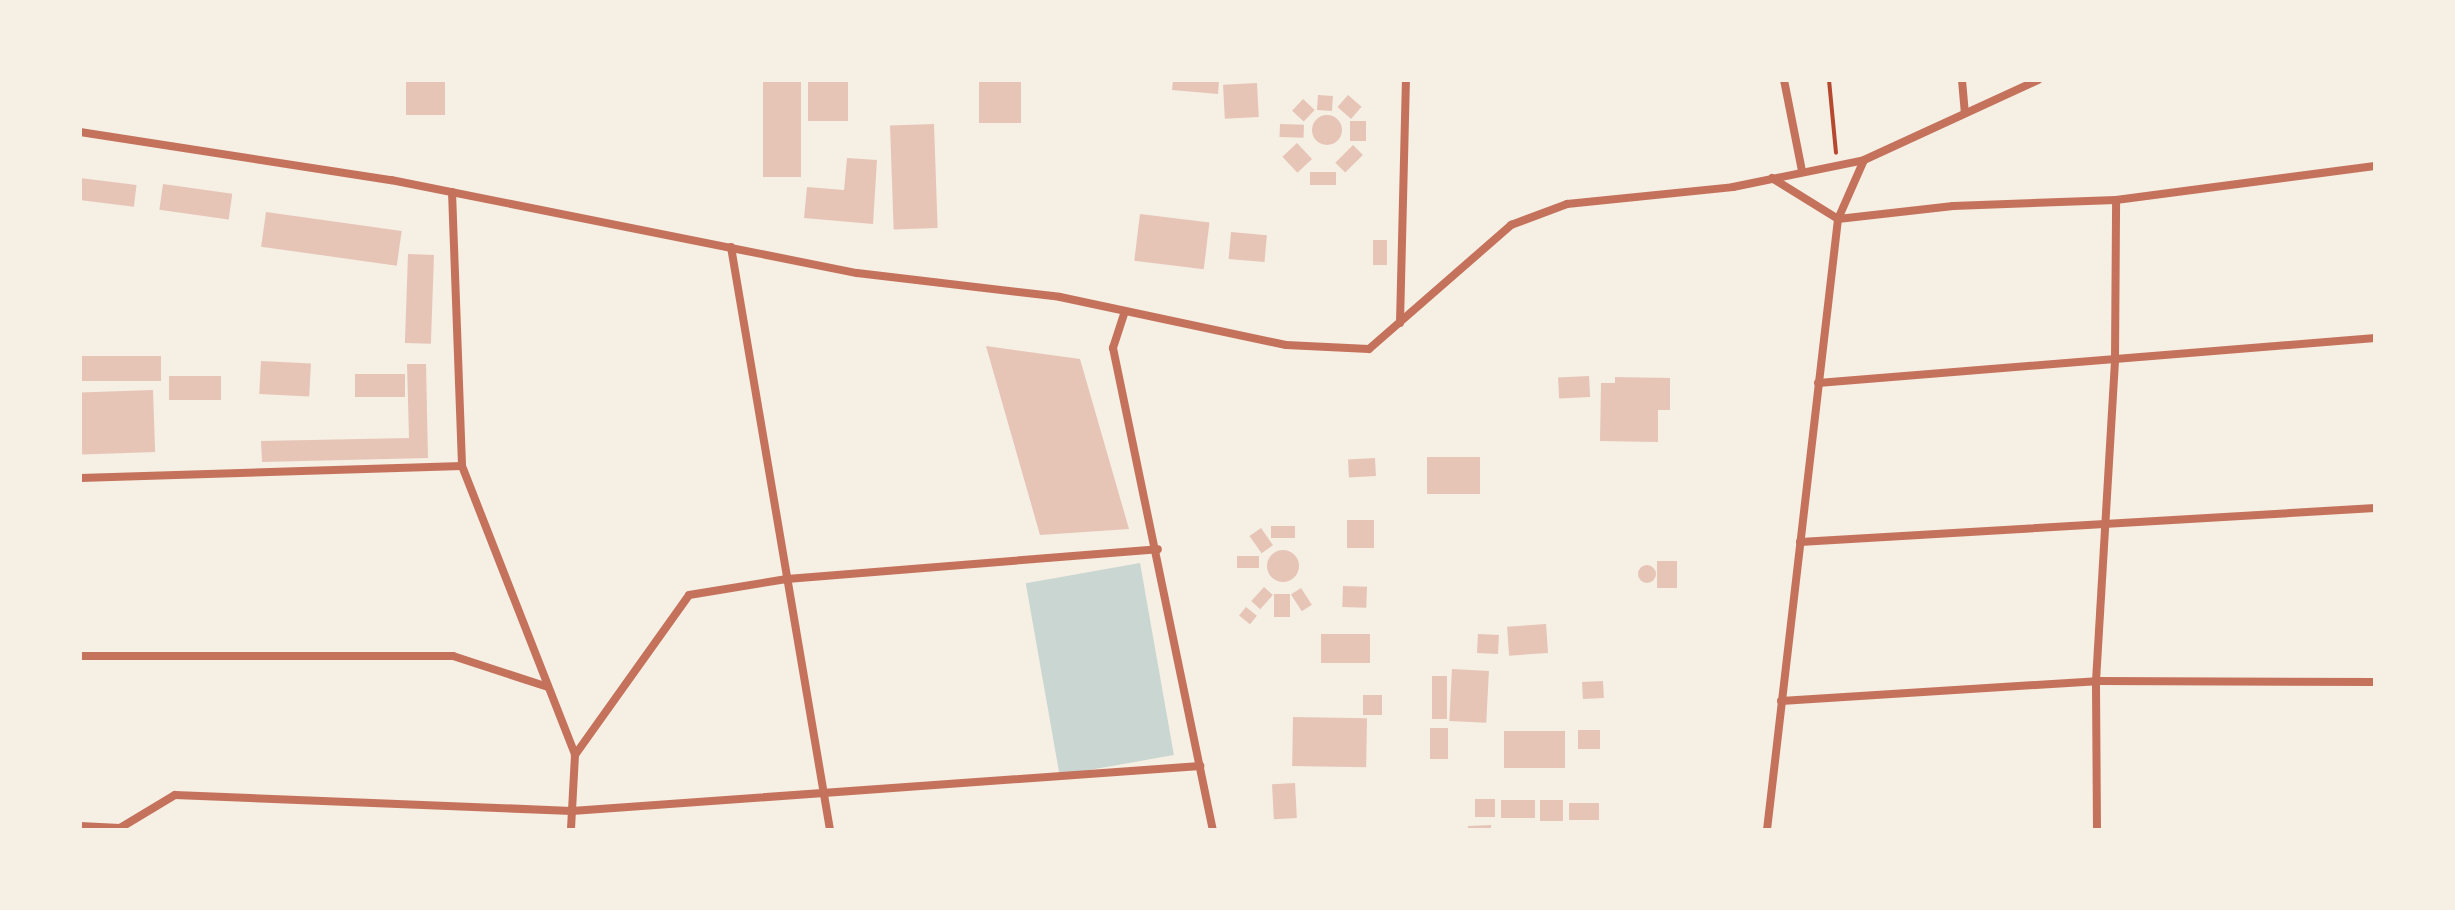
<!DOCTYPE html>
<html>
<head>
<meta charset="utf-8">
<style>
	body { margin:0 }
	#map { position:relative; width:2455px; height:910px; overflow:hidden; background:#f6efe4; font-family:Ubuntu,sans-serif }
	div>[style] { position:absolute }
	.water>* { inset:0; background:#c9d6d2; transform-origin:0 0 }
	.building>* { inset:0; background:#e6c5b7; transform-origin:0 0 }
	.round { border-radius:50% }
	.path>* { height:4px; margin:-2px; padding:0 2px; transform-origin:2px; border-radius:2px; background:#b5482f }
	.minor>* { height:8px; margin:-4px; padding:0 4px; transform-origin:4px; border-radius:4px; background:#c5725c }
	span { translate:-50% -50%; white-space:nowrap; text-align:center; line-height:1.15; -webkit-text-stroke:8px #f6efe4; paint-order:stroke }
	.frame { position:absolute; inset:0; border:82px solid #f6efe4; pointer-events:none }
</style>
</head>
<body>
<div id="map">
	<div class="water">
		<i style="left:1140px;top:563px;width:195px;height:116px;rotate:80deg"></i>
	</div>
	<div class="building">
		<i style="left:406px;top:80px;width:39px;height:35px"></i>
		<i style="left:763px;top:80px;width:38px;height:97px"></i>
		<i style="left:808px;top:80px;width:40px;height:41px"></i>
		<i style="left:979px;top:80px;width:42px;height:43px"></i>
		<i style="clip-path:polygon(1173px 80px,1219px 80px,1218px 94px,1172px 90px)"></i>
		<i style="left:1257px;top:83px;width:34px;height:34px;rotate:87deg"></i>
		<i style="left:1318px;top:95px;width:15px;height:15px;rotate:4deg"></i>
		<i style="left:1348px;top:95px;width:18px;height:16px;rotate:41deg"></i>
		<i style="left:1303px;top:99px;width:16px;height:16px;rotate:43deg"></i>
		<i class="round" style="left:1312px;top:115px;width:30px;height:30px"></i>
		<i style="left:1350px;top:121px;width:16px;height:20px"></i>
		<i style="left:934px;top:124px;width:104px;height:44px;rotate:88deg"></i>
		<i style="left:1280px;top:124px;width:24px;height:13px;rotate:2deg"></i>
		<i style="left:1297px;top:143px;width:22px;height:20px;rotate:47deg"></i>
		<i style="left:1353px;top:145px;width:14px;height:25px;rotate:45deg"></i>
		<i style="clip-path:polygon(847px 158px,877px 160px,873px 224px,804px 218px,807px 187px,844px 190px)"></i>
		<i style="left:1310px;top:172px;width:26px;height:13px"></i>
		<i style="left:80px;top:178px;width:57px;height:22px;rotate:7deg"></i>
		<i style="left:163px;top:184px;width:70px;height:26px;rotate:8deg"></i>
		<i style="left:266px;top:212px;width:137px;height:35px;rotate:8deg"></i>
		<i style="left:1140px;top:214px;width:70px;height:47px;rotate:7deg"></i>
		<i style="left:1231px;top:232px;width:36px;height:27px;rotate:5deg"></i>
		<i style="left:1373px;top:240px;width:14px;height:25px"></i>
		<i style="left:408px;top:254px;width:26px;height:89px;rotate:2deg"></i>
		<i style="clip-path:polygon(986px 346px,1080px 359px,1129px 529px,1040px 535px)"></i>
		<i style="left:80px;top:356px;width:81px;height:25px"></i>
		<i style="left:261px;top:361px;width:50px;height:33px;rotate:3deg"></i>
		<i style="clip-path:polygon(407px 364px,426px 364px,428px 458px,262px 462px,261px 441px,409px 438px)"></i>
		<i style="left:355px;top:374px;width:50px;height:23px"></i>
		<i style="left:169px;top:376px;width:52px;height:24px"></i>
		<i style="left:1589px;top:376px;width:21px;height:31px;rotate:87deg"></i>
		<i style="clip-path:polygon(1615px 377px,1670px 378px,1670px 410px,1658px 410px,1658px 442px,1600px 441px,1601px 383px,1615px 383px)"></i>
		<i style="left:153px;top:390px;width:62px;height:73px;rotate:88deg"></i>
		<i style="left:1427px;top:457px;width:53px;height:37px"></i>
		<i style="left:1375px;top:458px;width:18px;height:27px;rotate:87deg"></i>
		<i style="left:1347px;top:520px;width:27px;height:28px"></i>
		<i style="left:1271px;top:526px;width:24px;height:12px"></i>
		<i style="left:1261px;top:528px;width:21px;height:14px;rotate:55deg"></i>
		<i class="round" style="left:1267px;top:550px;width:32px;height:32px"></i>
		<i style="left:1237px;top:556px;width:22px;height:12px"></i>
		<i style="left:1657px;top:561px;width:20px;height:27px"></i>
		<i class="round" style="left:1638px;top:565px;width:18px;height:18px"></i>
		<i style="left:1343px;top:586px;width:24px;height:21px;rotate:2deg"></i>
		<i style="left:1264px;top:587px;width:12px;height:19px;rotate:42deg"></i>
		<i style="left:1301px;top:588px;width:20px;height:12px;rotate:57deg"></i>
		<i style="left:1274px;top:594px;width:16px;height:23px"></i>
		<i style="left:1246px;top:607px;width:14px;height:11px;rotate:39deg"></i>
		<i style="left:1546px;top:624px;width:29px;height:39px;rotate:86deg"></i>
		<i style="left:1321px;top:634px;width:49px;height:29px"></i>
		<i style="left:1478px;top:634px;width:21px;height:19px;rotate:3deg"></i>
		<i style="left:1452px;top:669px;width:37px;height:52px;rotate:3deg"></i>
		<i style="left:1432px;top:676px;width:15px;height:43px"></i>
		<i style="left:1603px;top:681px;width:17px;height:21px;rotate:87deg"></i>
		<i style="left:1363px;top:695px;width:19px;height:20px"></i>
		<i style="left:1293px;top:717px;width:74px;height:49px;rotate:1deg"></i>
		<i style="left:1430px;top:728px;width:18px;height:31px"></i>
		<i style="left:1578px;top:730px;width:22px;height:19px"></i>
		<i style="left:1504px;top:731px;width:61px;height:37px"></i>
		<i style="left:1295px;top:783px;width:35px;height:23px;rotate:87deg"></i>
		<i style="left:1495px;top:799px;width:18px;height:20px;rotate:90deg"></i>
		<i style="left:1535px;top:800px;width:18px;height:34px;rotate:90deg"></i>
		<i style="left:1540px;top:800px;width:23px;height:21px"></i>
		<i style="left:1569px;top:803px;width:30px;height:17px"></i>
		<i style="clip-path:polygon(1491px 825px,1491px 830px,1468px 830px,1468px 826px)"></i>
	</div>
	<div class="path">
		<i style="left:1829px;top:80px;width:73px;rotate:84.5deg"></i>
	</div>
	<div class="minor">
		<i style="left:1784px;top:80px;width:93px;rotate:78.8deg"></i>
		<i style="left:1962px;top:80px;width:32px;rotate:85deg"></i>
		<i style="left:80px;top:132px;width:315px;rotate:8.8deg"></i>
		<i style="left:391px;top:180px;width:475px;rotate:11.3deg"></i>
		<i style="left:857px;top:273px;width:204px;rotate:6.7deg"></i>
		<i style="left:1060px;top:297px;width:231px;rotate:12deg"></i>
		<i style="left:1286px;top:345px;width:83px;rotate:2.8deg"></i>
		<i style="left:1369px;top:349px;width:189px;rotate:-41.1deg"></i>
		<i style="left:1511px;top:225px;width:60px;rotate:-20.6deg"></i>
		<i style="left:1567px;top:204px;width:167px;rotate:-5.8deg"></i>
		<i style="left:1733px;top:187px;width:134px;rotate:-11.6deg"></i>
		<i style="left:1864px;top:160px;width:192px;rotate:-24.7deg"></i>
		<i style="left:1772px;top:178px;width:78px;rotate:31.8deg"></i>
		<i style="left:1838px;top:219px;width:116px;rotate:-6.4deg"></i>
		<i style="left:1953px;top:206px;width:163px;rotate:-2.1deg"></i>
		<i style="left:2116px;top:200px;width:261px;rotate:-7.5deg"></i>
		<i style="left:452px;top:192px;width:274px;rotate:87.9deg"></i>
		<i style="left:462px;top:466px;width:310px;rotate:68.6deg"></i>
		<i style="left:575px;top:755px;width:75px;rotate:93.1deg"></i>
		<i style="left:731px;top:247px;width:591px;rotate:80.36deg"></i>
		<i style="left:1125px;top:311px;width:39px;rotate:108deg"></i>
		<i style="left:1113px;top:348px;width:492px;rotate:78.3deg"></i>
		<i style="left:1400px;top:323px;width:243px;rotate:-88.6deg"></i>
		<i style="left:1818px;top:383px;width:559px;rotate:-4.62deg"></i>
		<i style="left:80px;top:478px;width:382px;rotate:-1.8deg"></i>
		<i style="left:1800px;top:542px;width:576px;rotate:-3.38deg"></i>
		<i style="left:80px;top:656px;width:373px"></i>
		<i style="left:453px;top:656px;width:100px;rotate:18.1deg"></i>
		<i style="left:1781px;top:701px;width:316px;rotate:-3.6deg"></i>
		<i style="left:2096px;top:681px;width:279px;rotate:0.2deg"></i>
		<i style="left:575px;top:755px;width:196px;rotate:-54.5deg"></i>
		<i style="left:689px;top:595px;width:99px;rotate:-9.3deg"></i>
		<i style="left:787px;top:579px;width:372px;rotate:-4.6deg"></i>
		<i style="left:80px;top:826px;width:40px;rotate:2.9deg"></i>
		<i style="left:120px;top:828px;width:64px;rotate:-31deg"></i>
		<i style="left:175px;top:795px;width:397px;rotate:2.3deg"></i>
		<i style="left:572px;top:811px;width:630px;rotate:-4.1deg"></i>
		<i style="left:1767px;top:830px;width:615px;rotate:-83.37deg"></i>
		<i style="left:1838px;top:219px;width:64px;rotate:-66.2deg"></i>
		<i style="left:2097px;top:830px;width:149px;rotate:-90.4deg"></i>
		<i style="left:2096px;top:681px;width:323px;rotate:-86.6deg"></i>
		<i style="left:2115px;top:359px;width:159px;rotate:-89.6deg"></i>
	</div>
	<div class="frame"></div>
</div>
</body>
</html>
